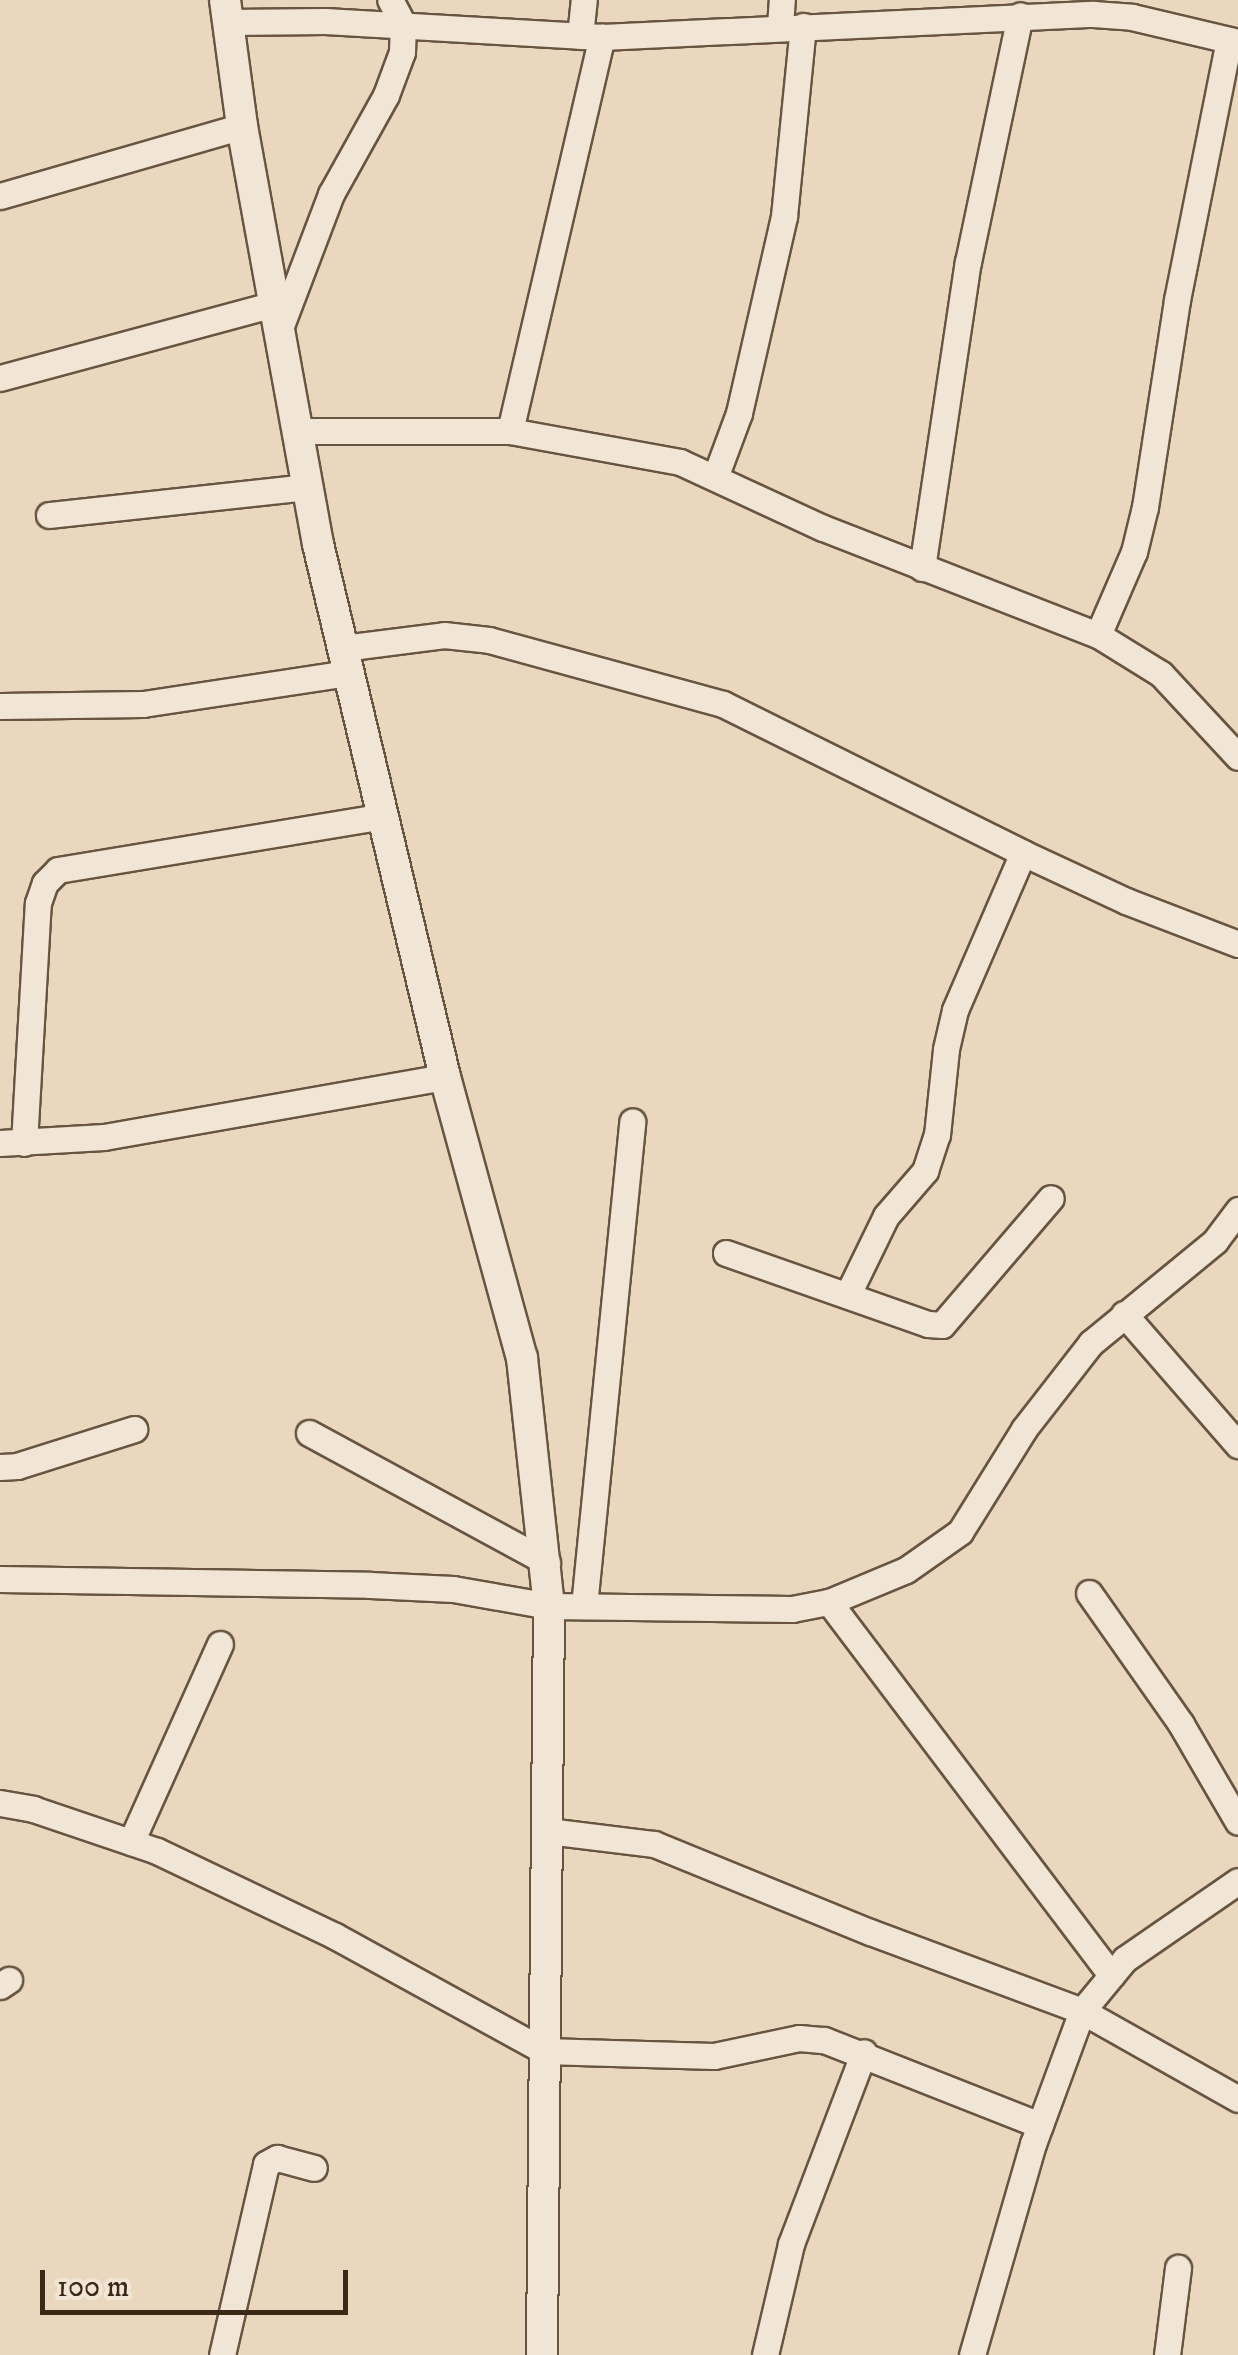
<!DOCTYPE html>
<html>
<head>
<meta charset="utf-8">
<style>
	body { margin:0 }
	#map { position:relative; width:1238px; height:2355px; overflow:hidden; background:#ead8be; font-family:"IM FELL DW Pica",serif }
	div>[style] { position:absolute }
	.roads { filter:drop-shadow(2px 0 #685440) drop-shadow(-2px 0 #685440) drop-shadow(0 2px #685440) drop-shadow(0 -2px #685440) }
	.minor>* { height:25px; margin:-12.5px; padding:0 12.5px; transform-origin:12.5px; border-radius:12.5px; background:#f1e6d5 }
	.tertiary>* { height:30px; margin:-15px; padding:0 15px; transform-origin:15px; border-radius:15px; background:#f1e6d5 }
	span { translate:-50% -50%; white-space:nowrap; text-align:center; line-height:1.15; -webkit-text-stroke:8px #f1e6d5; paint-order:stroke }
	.scale { position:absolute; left:40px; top:2270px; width:308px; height:45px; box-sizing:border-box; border:5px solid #3c2816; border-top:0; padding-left:12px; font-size:30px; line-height:35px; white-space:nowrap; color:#3c2816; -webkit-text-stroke:8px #f1e6d5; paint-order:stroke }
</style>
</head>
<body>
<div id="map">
	<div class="roads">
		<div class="minor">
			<i style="left:229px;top:22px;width:96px;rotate:-0.6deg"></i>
			<i style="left:325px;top:21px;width:277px;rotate:3.3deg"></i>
			<i style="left:602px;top:37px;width:492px;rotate:-2.7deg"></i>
			<i style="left:1093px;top:14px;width:39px;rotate:4deg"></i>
			<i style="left:1132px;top:17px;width:109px;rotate:13.3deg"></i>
			<i style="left:780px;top:26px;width:26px;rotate:-86deg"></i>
			<i style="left:580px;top:36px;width:36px;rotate:-84deg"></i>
			<i style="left:0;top:196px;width:252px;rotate:-16.1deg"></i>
			<i style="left:279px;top:331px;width:147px;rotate:-69.2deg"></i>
			<i style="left:331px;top:194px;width:113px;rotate:-60.9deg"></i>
			<i style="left:386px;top:95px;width:46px;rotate:-69.6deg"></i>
			<i style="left:402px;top:52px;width:28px;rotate:-88deg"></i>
			<i style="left:403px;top:24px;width:27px;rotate:-118deg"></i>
			<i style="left:0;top:378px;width:285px;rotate:-15.1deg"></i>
			<i style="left:299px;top:431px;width:211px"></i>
			<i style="left:510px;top:431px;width:173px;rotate:10.3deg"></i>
			<i style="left:680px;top:462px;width:157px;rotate:24.8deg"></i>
			<i style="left:823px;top:528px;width:295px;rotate:21.3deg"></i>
			<i style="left:1098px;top:635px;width:74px;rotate:31.8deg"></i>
			<i style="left:1161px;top:674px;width:113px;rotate:47.1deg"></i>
			<i style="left:510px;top:431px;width:405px;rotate:-76.9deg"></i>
			<i style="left:716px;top:475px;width:66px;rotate:-69.6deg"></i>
			<i style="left:739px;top:413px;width:202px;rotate:-77.1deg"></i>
			<i style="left:784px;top:216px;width:191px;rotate:-84.3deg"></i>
			<i style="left:49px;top:515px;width:261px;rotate:-6.2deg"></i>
			<i style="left:922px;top:568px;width:309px;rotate:-81.5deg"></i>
			<i style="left:968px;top:262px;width:252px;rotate:-78.1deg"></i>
			<i style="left:1098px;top:635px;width:90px;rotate:-66.6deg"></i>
			<i style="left:1134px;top:552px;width:46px;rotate:-76.3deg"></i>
			<i style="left:1145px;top:507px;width:209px;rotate:-81.2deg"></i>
			<i style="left:1177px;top:300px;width:265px;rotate:-78.7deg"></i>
			<i style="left:343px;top:648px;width:102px;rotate:-7.3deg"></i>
			<i style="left:444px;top:635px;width:45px;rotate:6.3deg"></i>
			<i style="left:489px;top:640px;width:243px;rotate:15.3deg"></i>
			<i style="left:723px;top:704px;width:335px;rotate:26.4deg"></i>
			<i style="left:1023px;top:853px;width:114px;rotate:25deg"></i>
			<i style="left:1126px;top:901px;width:120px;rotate:21deg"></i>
			<i style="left:0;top:706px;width:143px;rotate:-0.8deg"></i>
			<i style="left:143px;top:704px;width:208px;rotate:-8.6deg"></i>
			<i style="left:0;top:1143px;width:104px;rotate:-3.3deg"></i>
			<i style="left:104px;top:1137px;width:346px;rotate:-10deg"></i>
			<i style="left:24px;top:1143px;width:240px;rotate:-86.7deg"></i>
			<i style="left:38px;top:903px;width:21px;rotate:-71deg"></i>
			<i style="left:45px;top:883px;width:18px;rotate:-45deg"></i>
			<i style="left:58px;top:870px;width:329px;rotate:-9.4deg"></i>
			<i style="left:726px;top:1253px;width:214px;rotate:19.4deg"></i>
			<i style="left:928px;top:1324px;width:14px;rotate:4deg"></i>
			<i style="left:942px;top:1325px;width:167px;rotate:-49.4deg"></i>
			<i style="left:848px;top:1294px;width:87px;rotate:-64deg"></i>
			<i style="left:886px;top:1216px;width:60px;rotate:-49.1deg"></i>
			<i style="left:925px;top:1171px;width:38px;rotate:-72deg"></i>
			<i style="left:937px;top:1135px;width:86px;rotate:-84deg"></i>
			<i style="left:946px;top:1049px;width:40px;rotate:-77deg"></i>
			<i style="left:955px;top:1010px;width:171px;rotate:-66.6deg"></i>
			<i style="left:1124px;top:1314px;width:174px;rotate:49deg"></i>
			<i style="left:309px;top:1433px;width:271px;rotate:28.5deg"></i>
			<i style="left:0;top:1467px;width:17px;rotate:-3deg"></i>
			<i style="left:17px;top:1466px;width:123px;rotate:-17.5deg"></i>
			<i style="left:0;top:1579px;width:370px;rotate:0.9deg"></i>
			<i style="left:370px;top:1585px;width:83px;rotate:2.8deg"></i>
			<i style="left:453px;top:1589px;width:97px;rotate:10deg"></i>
			<i style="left:549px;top:1606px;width:243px;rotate:0.7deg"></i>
			<i style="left:792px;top:1609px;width:38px;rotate:-11deg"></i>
			<i style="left:829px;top:1602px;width:83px;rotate:-22.6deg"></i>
			<i style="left:906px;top:1570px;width:66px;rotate:-35.1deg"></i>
			<i style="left:960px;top:1532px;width:121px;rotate:-58.1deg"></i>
			<i style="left:1024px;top:1429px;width:109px;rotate:-52.1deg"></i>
			<i style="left:1091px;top:1343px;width:161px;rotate:-39.4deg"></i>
			<i style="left:1215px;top:1241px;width:39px;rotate:-53deg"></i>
			<i style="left:1089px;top:1593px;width:160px;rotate:54.9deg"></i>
			<i style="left:1181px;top:1724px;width:113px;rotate:59.8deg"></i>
			<i style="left:829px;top:1602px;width:468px;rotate:52.9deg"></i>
			<i style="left:584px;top:1606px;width:487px;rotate:-84.3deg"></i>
			<i style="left:0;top:1803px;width:34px;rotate:10deg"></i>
			<i style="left:33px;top:1809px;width:131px;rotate:18.7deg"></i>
			<i style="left:157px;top:1851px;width:197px;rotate:25.5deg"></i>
			<i style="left:335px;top:1936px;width:239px;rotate:28.8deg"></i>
			<i style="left:544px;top:2051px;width:170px;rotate:1.7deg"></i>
			<i style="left:714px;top:2056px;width:87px;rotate:-12deg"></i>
			<i style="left:799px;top:2038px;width:25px;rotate:5deg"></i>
			<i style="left:824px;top:2040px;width:232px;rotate:21.5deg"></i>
			<i style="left:548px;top:1831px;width:107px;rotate:7deg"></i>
			<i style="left:654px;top:1844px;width:233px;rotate:22.2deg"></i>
			<i style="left:870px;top:1932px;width:226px;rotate:20.4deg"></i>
			<i style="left:1082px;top:2011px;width:179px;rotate:29.4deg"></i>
			<i style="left:131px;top:1842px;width:217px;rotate:-65.8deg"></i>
			<i style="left:0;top:1986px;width:11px;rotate:-34deg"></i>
			<i style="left:222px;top:2355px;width:196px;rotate:-77deg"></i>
			<i style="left:266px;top:2164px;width:13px;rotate:-29deg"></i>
			<i style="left:277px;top:2158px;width:38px;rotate:15deg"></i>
			<i style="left:765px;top:2355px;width:114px;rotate:-76.8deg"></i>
			<i style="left:791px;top:2244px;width:205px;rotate:-69.2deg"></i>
			<i style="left:972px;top:2355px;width:220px;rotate:-73.9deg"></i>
			<i style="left:1033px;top:2144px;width:142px;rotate:-69.8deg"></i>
			<i style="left:1082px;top:2011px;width:67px;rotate:-50.4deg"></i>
			<i style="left:1125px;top:1959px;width:137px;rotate:-34.6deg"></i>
			<i style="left:1167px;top:2355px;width:88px;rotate:-82.8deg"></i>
		</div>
		<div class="tertiary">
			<i style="left:225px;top:0;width:127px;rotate:82.3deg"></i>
			<i style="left:242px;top:126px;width:425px;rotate:79.7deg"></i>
			<i style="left:318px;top:544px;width:548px;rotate:76.6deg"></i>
			<i style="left:445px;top:1077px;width:291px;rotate:74.7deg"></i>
			<i style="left:522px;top:1358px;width:249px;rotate:83.8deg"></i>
			<i style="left:549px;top:1606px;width:749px;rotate:90.54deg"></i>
		</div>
	</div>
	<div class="scale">100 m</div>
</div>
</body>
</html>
